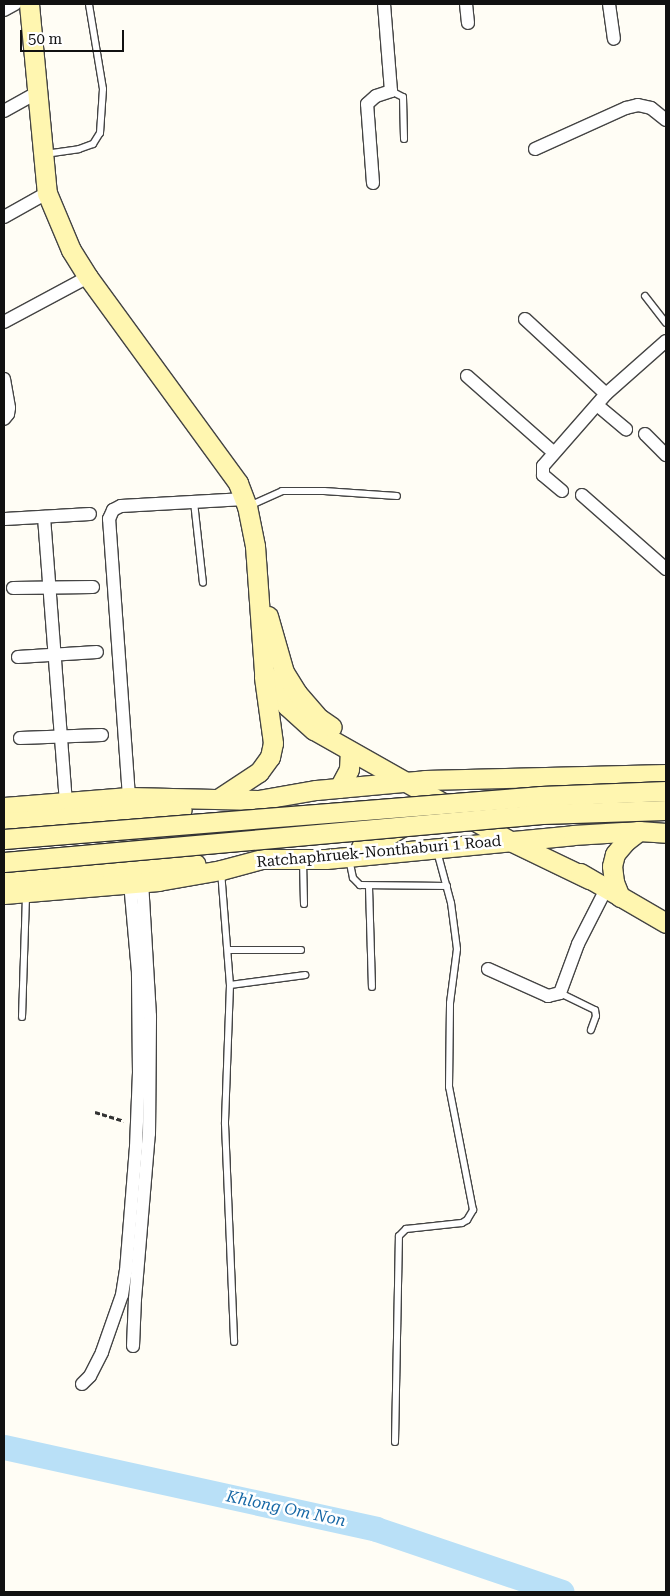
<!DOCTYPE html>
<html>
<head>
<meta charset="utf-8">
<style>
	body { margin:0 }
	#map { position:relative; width:670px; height:1596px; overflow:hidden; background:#fffdf5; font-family:"Roboto Serif",serif }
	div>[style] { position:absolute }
	.river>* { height:25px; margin:-12.5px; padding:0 12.5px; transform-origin:12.5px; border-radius:12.5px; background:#b9e0f7 }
	.path>* { height:2.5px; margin-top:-1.25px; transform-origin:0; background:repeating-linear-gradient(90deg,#333 0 5px,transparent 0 7.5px) }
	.roads { filter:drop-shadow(1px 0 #444) drop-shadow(-1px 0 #444) drop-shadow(0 1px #444) drop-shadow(0 -1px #444) }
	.lane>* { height:6px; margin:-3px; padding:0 3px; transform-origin:3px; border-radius:3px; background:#fff }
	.street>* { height:12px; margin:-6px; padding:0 6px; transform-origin:6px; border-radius:6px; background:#fff }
	.secondary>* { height:19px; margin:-9.5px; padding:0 9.5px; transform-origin:9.5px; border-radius:9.5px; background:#fff6b0 }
	.bridges { filter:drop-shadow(1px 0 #333) drop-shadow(-1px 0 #333) drop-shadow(0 1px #333) drop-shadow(0 -1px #333) }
	.secondary-bridge>* { height:19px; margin:-9.5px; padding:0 9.5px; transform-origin:9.5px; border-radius:9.5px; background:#fff6b0 }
	span { translate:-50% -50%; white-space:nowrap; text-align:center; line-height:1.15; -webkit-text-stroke:5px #fff; paint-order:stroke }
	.street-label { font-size:15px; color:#111 }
	.water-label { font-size:16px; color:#1768a6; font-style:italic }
	.frame { position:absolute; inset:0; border:5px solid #111; pointer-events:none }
	.scale { position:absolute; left:20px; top:30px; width:104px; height:22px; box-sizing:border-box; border:2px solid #111; border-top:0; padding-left:6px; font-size:15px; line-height:18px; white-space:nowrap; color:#111; -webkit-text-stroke:4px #fff; paint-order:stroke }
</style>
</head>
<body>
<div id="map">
	<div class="river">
		<i style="left:4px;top:1447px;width:381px;rotate:12.4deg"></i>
		<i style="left:376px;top:1529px;width:196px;rotate:18.7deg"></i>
	</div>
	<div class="path">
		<i style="left:95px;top:1112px;width:30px;rotate:17deg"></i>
	</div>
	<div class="roads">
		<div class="lane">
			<i style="left:391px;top:91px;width:13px;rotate:27deg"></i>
			<i style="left:403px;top:97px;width:42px;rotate:88.6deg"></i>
			<i style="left:45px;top:154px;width:34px;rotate:-8deg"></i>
			<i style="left:79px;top:149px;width:15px;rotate:-20deg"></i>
			<i style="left:93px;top:144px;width:13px;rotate:-58deg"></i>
			<i style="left:100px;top:133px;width:44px;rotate:-86.1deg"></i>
			<i style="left:103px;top:89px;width:86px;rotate:-99.4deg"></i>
			<i style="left:645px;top:296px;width:34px;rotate:52deg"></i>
			<i style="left:194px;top:502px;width:81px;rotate:83.7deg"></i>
			<i style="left:249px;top:506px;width:36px;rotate:-24deg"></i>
			<i style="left:282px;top:491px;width:42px"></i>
			<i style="left:324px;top:491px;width:73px;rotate:3.9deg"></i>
			<i style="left:349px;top:859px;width:19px;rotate:78deg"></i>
			<i style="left:353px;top:878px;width:10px;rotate:45deg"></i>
			<i style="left:360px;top:885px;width:87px;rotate:0.7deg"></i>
			<i style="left:303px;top:860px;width:44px;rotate:88.7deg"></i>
			<i style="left:221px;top:871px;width:114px;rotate:85.5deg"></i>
			<i style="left:230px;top:985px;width:139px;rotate:92.1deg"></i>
			<i style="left:225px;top:1124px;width:218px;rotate:87.6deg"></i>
			<i style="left:369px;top:887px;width:100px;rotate:88.3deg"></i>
			<i style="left:228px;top:950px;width:73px"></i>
			<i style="left:230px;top:985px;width:76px;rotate:-7.6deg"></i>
			<i style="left:560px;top:993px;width:39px;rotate:26deg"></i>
			<i style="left:595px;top:1010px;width:6px;rotate:81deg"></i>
			<i style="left:596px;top:1016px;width:15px;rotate:110deg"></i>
			<i style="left:22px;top:1017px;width:123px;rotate:-88.1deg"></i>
			<i style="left:395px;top:1442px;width:206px;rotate:-88.9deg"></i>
			<i style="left:399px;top:1236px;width:10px;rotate:-45deg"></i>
			<i style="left:406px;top:1229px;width:56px;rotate:-6.1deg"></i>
			<i style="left:462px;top:1223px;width:6px;rotate:-31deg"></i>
			<i style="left:467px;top:1220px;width:12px;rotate:-59deg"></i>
			<i style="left:473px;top:1210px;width:125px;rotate:-101deg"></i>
			<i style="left:449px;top:1087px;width:84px;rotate:-89.3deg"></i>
			<i style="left:450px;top:1003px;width:54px;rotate:-82.6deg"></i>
			<i style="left:457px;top:949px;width:46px;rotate:-97.4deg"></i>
			<i style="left:451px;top:903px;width:54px;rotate:-105.1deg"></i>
		</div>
		<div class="street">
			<i style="left:466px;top:4px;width:19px;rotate:84deg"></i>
			<i style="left:609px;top:4px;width:35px;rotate:82deg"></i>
			<i style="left:4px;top:10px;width:13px;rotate:-29deg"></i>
			<i style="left:4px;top:111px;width:38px;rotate:-29deg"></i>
			<i style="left:535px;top:149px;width:100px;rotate:-24.3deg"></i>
			<i style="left:626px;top:108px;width:12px;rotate:-14deg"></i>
			<i style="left:638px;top:105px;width:13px;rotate:13deg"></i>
			<i style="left:651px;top:108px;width:19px;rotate:39deg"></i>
			<i style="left:373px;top:183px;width:79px;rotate:-94.3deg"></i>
			<i style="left:367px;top:104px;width:12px;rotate:-42deg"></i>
			<i style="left:376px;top:96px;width:16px;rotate:-18deg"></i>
			<i style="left:391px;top:91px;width:87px;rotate:-94.6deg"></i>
			<i style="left:4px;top:217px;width:49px;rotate:-29.2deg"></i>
			<i style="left:525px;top:319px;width:110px;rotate:42.8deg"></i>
			<i style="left:4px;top:322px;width:95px;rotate:-28.2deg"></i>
			<i style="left:467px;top:376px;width:116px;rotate:41.5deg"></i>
			<i style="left:4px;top:379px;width:29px;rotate:80deg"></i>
			<i style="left:9px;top:408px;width:6px;rotate:99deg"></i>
			<i style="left:8px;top:414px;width:6px;rotate:129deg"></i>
			<i style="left:597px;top:405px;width:38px;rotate:40deg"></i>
			<i style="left:645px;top:434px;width:30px;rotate:45deg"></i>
			<i style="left:562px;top:491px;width:25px;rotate:-140deg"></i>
			<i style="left:543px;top:475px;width:9px;rotate:-90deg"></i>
			<i style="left:543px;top:466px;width:96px;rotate:-48.8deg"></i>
			<i style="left:606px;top:394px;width:80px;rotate:-41.5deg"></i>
			<i style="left:582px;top:495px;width:112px;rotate:41.4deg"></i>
			<i style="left:44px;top:517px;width:286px;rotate:85.6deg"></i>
			<i style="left:5px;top:519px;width:85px;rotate:-3.4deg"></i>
			<i style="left:13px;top:588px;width:80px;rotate:-0.7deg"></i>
			<i style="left:18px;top:657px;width:79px;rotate:-3.6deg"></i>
			<i style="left:20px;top:738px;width:82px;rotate:-2.1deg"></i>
			<i style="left:129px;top:797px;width:279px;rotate:-94.1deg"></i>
			<i style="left:109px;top:519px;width:10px;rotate:-66deg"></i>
			<i style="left:113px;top:510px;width:9px;rotate:-27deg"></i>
			<i style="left:121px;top:506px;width:124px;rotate:-3.2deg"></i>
			<i style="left:488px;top:969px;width:66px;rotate:24.2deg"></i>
			<i style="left:548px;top:996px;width:12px;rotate:-14deg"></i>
			<i style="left:560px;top:993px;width:52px;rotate:-69.8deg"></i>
			<i style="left:578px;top:944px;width:62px;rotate:-63deg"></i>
			<i style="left:133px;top:1346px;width:47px;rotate:-87.6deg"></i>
			<i style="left:135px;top:1299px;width:166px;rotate:-85.2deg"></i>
			<i style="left:149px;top:1134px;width:118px;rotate:-89.5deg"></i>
			<i style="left:150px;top:1016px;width:134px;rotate:-93.4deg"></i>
			<i style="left:82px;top:1384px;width:11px;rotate:-45deg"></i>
			<i style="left:90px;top:1376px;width:27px;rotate:-63deg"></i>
			<i style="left:102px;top:1352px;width:60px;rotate:-70.7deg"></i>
			<i style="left:122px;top:1295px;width:24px;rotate:-81deg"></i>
			<i style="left:126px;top:1271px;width:124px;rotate:-85.4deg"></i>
			<i style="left:136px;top:1147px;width:74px;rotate:-87.7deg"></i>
			<i style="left:139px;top:1073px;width:101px;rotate:-90.6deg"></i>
			<i style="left:138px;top:972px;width:89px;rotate:-95.1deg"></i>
		</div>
		<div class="secondary">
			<i style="left:29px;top:4px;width:190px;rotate:84.6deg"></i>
			<i style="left:47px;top:193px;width:62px;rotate:67.2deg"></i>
			<i style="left:71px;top:250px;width:32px;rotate:58deg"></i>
			<i style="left:88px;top:277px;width:255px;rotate:53.9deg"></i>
			<i style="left:238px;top:483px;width:25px;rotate:69deg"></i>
			<i style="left:247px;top:506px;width:41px;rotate:78.7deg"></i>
			<i style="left:255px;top:546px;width:126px;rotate:85.9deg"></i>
			<i style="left:264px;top:672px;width:41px;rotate:55.9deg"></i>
			<i style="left:287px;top:706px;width:36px;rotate:42deg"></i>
			<i style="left:314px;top:730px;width:225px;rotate:29.5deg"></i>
			<i style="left:510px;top:841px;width:88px;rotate:25.7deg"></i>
			<i style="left:268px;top:616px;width:58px;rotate:74.1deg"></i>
			<i style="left:284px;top:672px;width:25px;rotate:58deg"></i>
			<i style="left:297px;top:693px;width:35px;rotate:49deg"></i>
			<i style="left:320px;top:719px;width:14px;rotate:34deg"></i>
			<i style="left:339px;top:788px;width:21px;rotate:-62deg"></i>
			<i style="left:349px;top:769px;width:17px;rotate:-87deg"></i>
			<i style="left:218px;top:799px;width:49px;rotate:-33.4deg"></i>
			<i style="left:259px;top:772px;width:19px;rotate:-54deg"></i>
			<i style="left:270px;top:757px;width:14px;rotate:-78deg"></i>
			<i style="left:273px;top:743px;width:67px;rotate:-97.8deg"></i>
			<i style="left:4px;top:807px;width:125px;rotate:-4.6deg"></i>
			<i style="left:129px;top:797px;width:129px;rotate:1.3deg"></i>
			<i style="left:258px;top:800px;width:59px;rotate:-9.8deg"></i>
			<i style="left:316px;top:790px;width:109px;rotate:-5.2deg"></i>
			<i style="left:425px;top:780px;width:241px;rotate:-1.4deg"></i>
			<i style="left:4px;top:822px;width:178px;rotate:-3.9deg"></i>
			<i style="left:361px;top:847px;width:28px;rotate:-23deg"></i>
			<i style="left:387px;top:836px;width:22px;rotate:-32deg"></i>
			<i style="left:580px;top:873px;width:99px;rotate:30.2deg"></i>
			<i style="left:4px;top:877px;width:192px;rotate:-3.9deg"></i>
			<i style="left:4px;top:894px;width:155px;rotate:-4.8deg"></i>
			<i style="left:158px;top:881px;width:64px;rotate:-9.9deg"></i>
			<i style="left:221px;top:870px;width:42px;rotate:-15deg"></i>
			<i style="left:262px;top:859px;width:64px"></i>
			<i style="left:326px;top:859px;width:248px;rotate:-5.5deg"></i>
			<i style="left:573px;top:835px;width:66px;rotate:-3.5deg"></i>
			<i style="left:639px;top:831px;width:27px;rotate:4deg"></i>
			<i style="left:620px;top:897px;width:16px;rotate:-112deg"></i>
			<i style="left:614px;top:882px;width:16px;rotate:-97deg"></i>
			<i style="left:612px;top:866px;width:12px;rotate:-76deg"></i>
			<i style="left:615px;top:854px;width:17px;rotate:-50deg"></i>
			<i style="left:626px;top:841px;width:16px;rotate:-38deg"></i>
		</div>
	</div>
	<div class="bridges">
		<div class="secondary-bridge">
			<i style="left:4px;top:839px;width:539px;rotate:-4.58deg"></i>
			<i style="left:541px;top:796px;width:125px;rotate:-2.3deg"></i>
			<i style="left:4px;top:862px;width:540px;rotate:-5.1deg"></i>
			<i style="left:542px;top:814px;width:124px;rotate:-1.8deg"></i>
		</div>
	</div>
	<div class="street-label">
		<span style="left:379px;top:852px;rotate:-5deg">Ratchaphruek-Nonthaburi 1 Road</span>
	</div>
	<div class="water-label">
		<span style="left:286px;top:1509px;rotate:12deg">Khlong Om Non</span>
	</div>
	<div class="frame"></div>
	<div class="scale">50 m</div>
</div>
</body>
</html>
